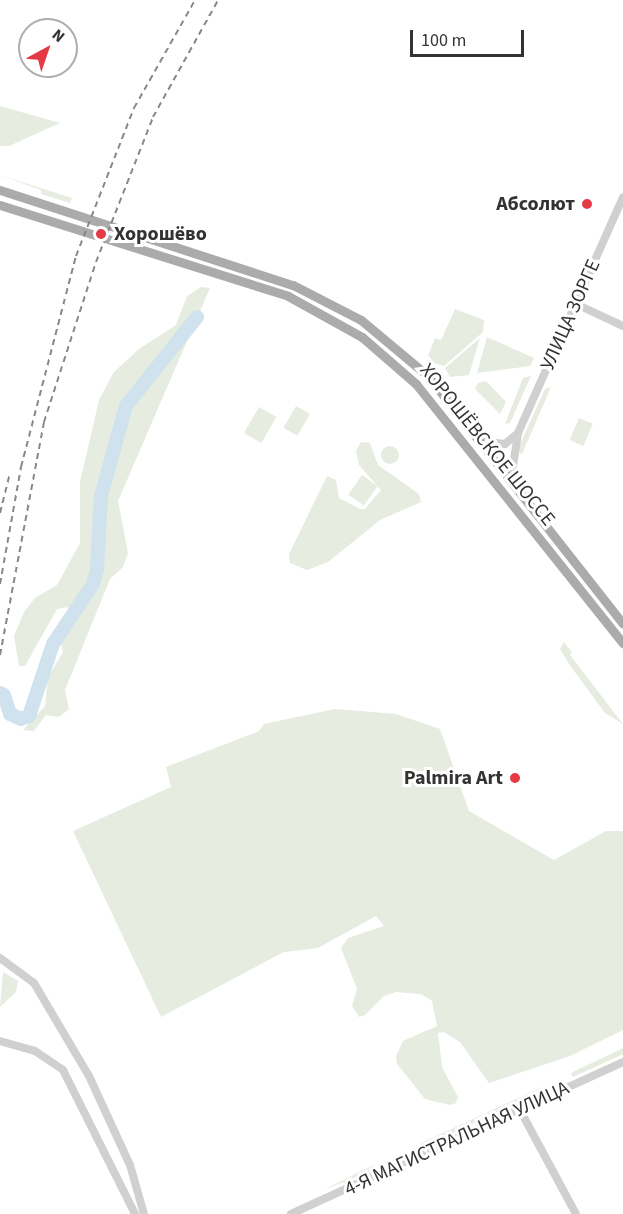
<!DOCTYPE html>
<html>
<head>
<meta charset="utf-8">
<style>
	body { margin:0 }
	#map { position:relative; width:623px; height:1214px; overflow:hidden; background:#fff; font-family:"Source Sans 3",sans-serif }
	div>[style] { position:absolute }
	.green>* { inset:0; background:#e6ecdf; transform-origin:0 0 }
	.round { border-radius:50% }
	.river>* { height:14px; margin:-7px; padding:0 7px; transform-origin:7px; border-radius:7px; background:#cfe2ee }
	.minor>* { height:8px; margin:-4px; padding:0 4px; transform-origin:4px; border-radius:4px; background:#d0d0d0 }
	.major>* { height:9px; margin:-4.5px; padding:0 4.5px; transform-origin:4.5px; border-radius:4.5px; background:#ababab }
	.rail>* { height:2px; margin-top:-1px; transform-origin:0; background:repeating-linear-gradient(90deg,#888 0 6px,transparent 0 10.5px) }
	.dots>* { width:16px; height:16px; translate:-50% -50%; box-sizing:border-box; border:3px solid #fff; border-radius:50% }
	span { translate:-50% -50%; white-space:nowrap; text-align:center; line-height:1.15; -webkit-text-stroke:6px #fff; paint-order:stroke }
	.poi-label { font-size:20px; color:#333; font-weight:700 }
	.right { translate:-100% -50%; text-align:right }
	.left { translate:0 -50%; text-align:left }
	.street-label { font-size:20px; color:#333 }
	.north { position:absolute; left:18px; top:18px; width:60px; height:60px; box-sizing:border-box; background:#fff; border:2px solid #adadad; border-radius:50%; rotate:40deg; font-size:16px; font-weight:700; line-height:24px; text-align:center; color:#333 }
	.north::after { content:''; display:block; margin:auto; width:21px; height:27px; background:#e63946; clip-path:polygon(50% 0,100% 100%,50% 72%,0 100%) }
	.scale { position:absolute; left:410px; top:30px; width:114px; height:27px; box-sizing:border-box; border:3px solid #333; border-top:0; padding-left:8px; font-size:18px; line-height:21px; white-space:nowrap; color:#333; -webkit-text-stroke:4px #fff; paint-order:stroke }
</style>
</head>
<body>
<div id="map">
	<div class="green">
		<i style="clip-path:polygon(0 106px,60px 123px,9px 146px,0 146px)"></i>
		<i style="clip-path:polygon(0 175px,72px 198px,70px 203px,41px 194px,41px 190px)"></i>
		<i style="clip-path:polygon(201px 287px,210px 288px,118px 501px,128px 553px,123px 567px,110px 579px,65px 690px,69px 709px,59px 717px,46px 715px,34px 731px,23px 730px,45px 706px,48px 677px,63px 652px,60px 640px,75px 615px,67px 607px,57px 609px,25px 666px,19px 666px,14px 636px,24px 612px,35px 598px,57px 585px,80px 543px,80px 482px,99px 400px,114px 372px,139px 349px,176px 325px,187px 296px)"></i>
		<i style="clip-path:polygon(455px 309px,484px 320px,483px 332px,444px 366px,434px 363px,428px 356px,435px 338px,441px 340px)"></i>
		<i style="clip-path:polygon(487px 337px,534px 358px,530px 366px,477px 373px)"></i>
		<i style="clip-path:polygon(480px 338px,469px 375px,450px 377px,445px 368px)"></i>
		<i style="clip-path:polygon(531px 376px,510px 423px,505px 424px,523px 378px)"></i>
		<i style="clip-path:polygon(486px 381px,506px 402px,500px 414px,475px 389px,478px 383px)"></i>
		<i style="clip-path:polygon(551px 387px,522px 454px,517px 451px,545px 389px)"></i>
		<i style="left:296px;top:406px;width:16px;height:25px;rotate:30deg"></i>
		<i style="left:259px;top:407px;width:20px;height:30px;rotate:30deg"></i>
		<i style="left:579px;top:418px;width:15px;height:24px;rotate:23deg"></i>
		<i style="clip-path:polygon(361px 442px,370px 443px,378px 465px,419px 494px,421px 502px,380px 520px,328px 562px,307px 570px,290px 563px,289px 554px,327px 476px,336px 480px,339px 498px,360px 509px,365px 509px,381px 490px,359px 465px,356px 451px)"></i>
		<i class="round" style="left:381px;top:446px;width:18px;height:18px"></i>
		<i style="left:362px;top:475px;width:19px;height:24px;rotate:35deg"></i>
		<i style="clip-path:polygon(564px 642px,572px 652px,570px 655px,623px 724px,605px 713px,569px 664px,560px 649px)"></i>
		<i style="clip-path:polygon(335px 709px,396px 714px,440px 729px,469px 811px,554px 860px,606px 831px,623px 831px,623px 1030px,570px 1056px,489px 1083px,460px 1042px,444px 1032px,438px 1033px,442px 1067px,458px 1097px,456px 1103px,450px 1105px,425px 1099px,397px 1064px,396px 1056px,403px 1041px,437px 1026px,432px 1001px,421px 994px,396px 992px,384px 996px,365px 1015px,359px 1017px,352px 1006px,357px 989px,341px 948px,348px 938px,384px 926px,376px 916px,318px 948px,284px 952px,161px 1017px,73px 831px,171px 787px,166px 767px,259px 731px,264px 724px)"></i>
		<i style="clip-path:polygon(3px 972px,18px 981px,16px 992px,0 1007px)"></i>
		<i style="clip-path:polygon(623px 1048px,623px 1054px,573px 1077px,571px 1073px)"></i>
		<i style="clip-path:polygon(542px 1087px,544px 1090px,421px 1148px,419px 1144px)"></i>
		<i style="clip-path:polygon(374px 1165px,376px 1169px,326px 1189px,327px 1188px)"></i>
	</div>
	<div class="river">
		<i style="left:0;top:693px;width:4px;rotate:27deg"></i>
		<i style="left:4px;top:695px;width:20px;rotate:72deg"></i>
		<i style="left:10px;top:714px;width:12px;rotate:24deg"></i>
		<i style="left:21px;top:719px;width:9px;rotate:-21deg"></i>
		<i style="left:29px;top:716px;width:76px;rotate:-71.6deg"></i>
		<i style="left:53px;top:644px;width:72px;rotate:-56.3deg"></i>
		<i style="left:93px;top:584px;width:16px;rotate:-75deg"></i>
		<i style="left:97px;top:569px;width:73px;rotate:-86.9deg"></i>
		<i style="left:101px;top:496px;width:93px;rotate:-74.5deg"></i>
		<i style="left:126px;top:406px;width:114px;rotate:-51.4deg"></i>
	</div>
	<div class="minor">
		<i style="left:576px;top:304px;width:52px;rotate:25.1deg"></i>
		<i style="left:480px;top:441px;width:25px;rotate:7deg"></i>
		<i style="left:505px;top:444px;width:16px;rotate:-40deg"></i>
		<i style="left:511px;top:480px;width:48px;rotate:-81.5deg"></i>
		<i style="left:518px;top:433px;width:258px;rotate:-66deg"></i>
		<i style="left:0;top:958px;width:42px;rotate:36.3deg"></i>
		<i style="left:34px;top:983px;width:108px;rotate:59.4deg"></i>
		<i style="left:89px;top:1076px;width:98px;rotate:65.3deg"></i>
		<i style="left:130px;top:1165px;width:51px;rotate:74.1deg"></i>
		<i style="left:0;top:1041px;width:36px;rotate:16deg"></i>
		<i style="left:35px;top:1051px;width:34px;rotate:34deg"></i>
		<i style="left:63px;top:1070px;width:161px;rotate:63.4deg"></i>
		<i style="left:520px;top:1110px;width:118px;rotate:61.7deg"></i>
		<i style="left:291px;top:1214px;width:365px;rotate:-24.6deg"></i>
	</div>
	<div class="major">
		<i style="left:0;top:190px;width:308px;rotate:18deg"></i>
		<i style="left:293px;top:285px;width:76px;rotate:27.2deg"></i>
		<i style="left:361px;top:320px;width:87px;rotate:39.9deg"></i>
		<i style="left:428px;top:376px;width:315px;rotate:51.8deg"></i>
		<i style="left:0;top:205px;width:302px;rotate:17.5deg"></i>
		<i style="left:288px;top:296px;width:85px;rotate:29deg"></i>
		<i style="left:362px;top:337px;width:72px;rotate:41deg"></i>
		<i style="left:416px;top:384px;width:332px;rotate:51.4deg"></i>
	</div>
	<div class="rail">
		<i style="left:0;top:513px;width:38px;rotate:-76deg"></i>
		<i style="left:0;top:584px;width:119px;rotate:-79.8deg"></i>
		<i style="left:21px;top:467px;width:218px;rotate:-75.4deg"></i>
		<i style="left:76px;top:256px;width:159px;rotate:-68.6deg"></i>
		<i style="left:134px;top:108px;width:124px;rotate:-60.5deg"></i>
		<i style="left:0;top:655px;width:237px;rotate:-79.3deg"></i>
		<i style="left:44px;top:422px;width:168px;rotate:-72deg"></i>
		<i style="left:96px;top:262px;width:156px;rotate:-68.5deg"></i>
		<i style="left:153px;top:117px;width:134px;rotate:-60.9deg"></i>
	</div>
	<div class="dots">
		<i style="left:587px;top:204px;background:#e63946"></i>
		<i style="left:101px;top:234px;background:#e63946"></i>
		<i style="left:515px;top:778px;background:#e63946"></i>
	</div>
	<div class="poi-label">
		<span class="right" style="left:575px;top:204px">Абсолют</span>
		<span class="left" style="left:114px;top:234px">Хорошёво</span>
		<span class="right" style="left:503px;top:778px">Palmira Art</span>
	</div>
	<div class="street-label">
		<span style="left:571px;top:315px;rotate:-66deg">УЛИЦА ЗОРГЕ</span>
		<span style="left:487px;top:445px;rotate:51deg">ХОРОШЁВСКОЕ ШОССЕ</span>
		<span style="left:457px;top:1139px;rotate:-25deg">4-Я МАГИСТРАЛЬНАЯ УЛИЦА</span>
	</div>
	<div class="north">N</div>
	<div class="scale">100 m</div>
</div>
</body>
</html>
